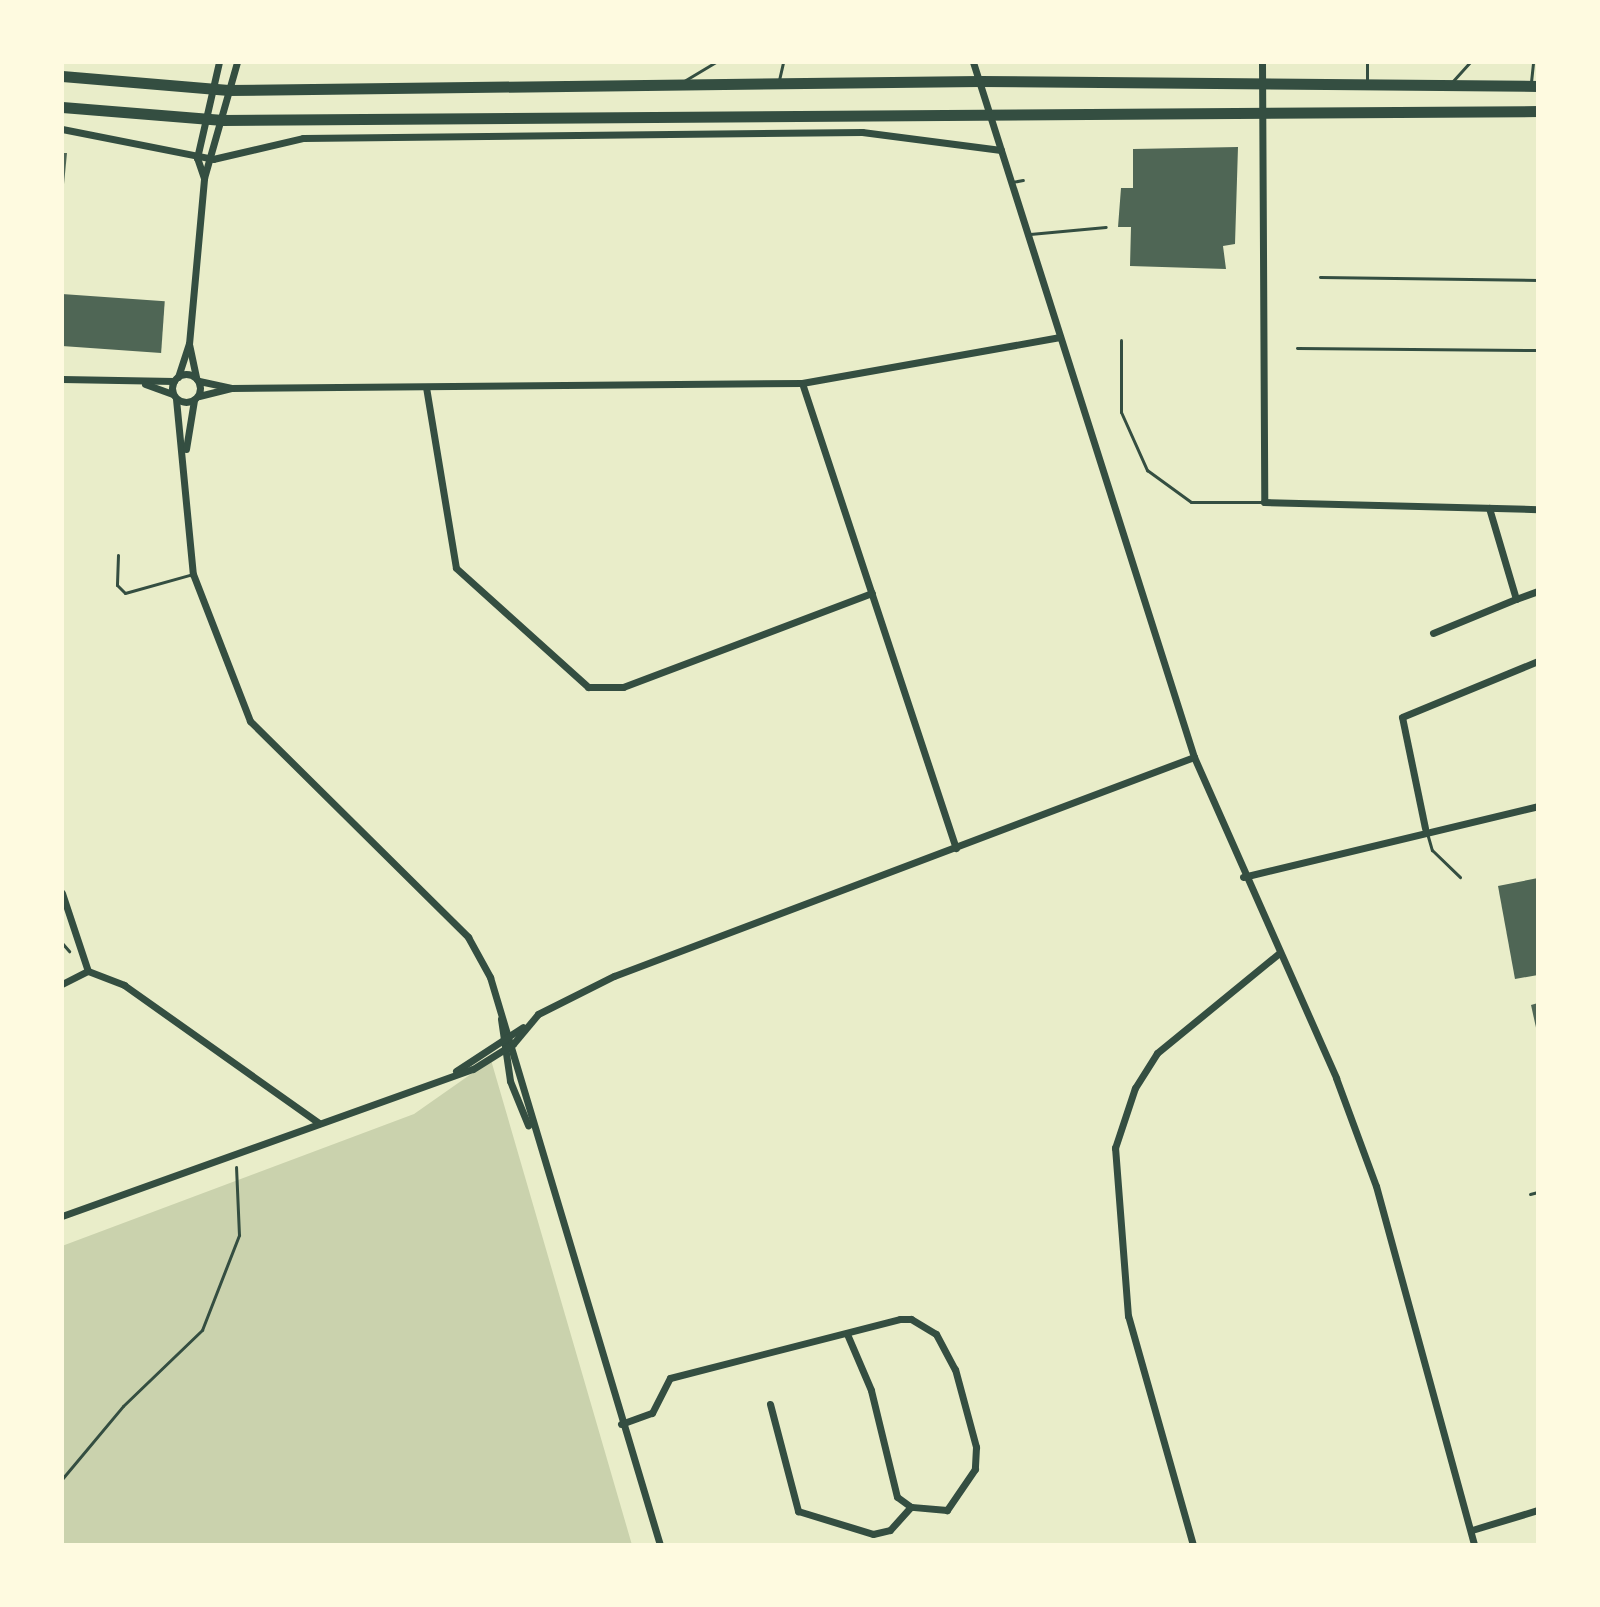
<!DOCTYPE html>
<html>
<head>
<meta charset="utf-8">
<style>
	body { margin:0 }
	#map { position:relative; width:1600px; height:1607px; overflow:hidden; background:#e9edc9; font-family:"Golos Text",sans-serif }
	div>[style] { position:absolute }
	.green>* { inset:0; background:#cad2ad }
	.building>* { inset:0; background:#4f6655; transform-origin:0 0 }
	.path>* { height:3px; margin:-1.5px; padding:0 1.5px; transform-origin:1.5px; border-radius:1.5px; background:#344e41 }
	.service>* { height:3px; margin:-1.5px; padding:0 1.5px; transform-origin:1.5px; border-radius:1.5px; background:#344e41 }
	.minor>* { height:7px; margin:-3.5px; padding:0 3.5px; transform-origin:3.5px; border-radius:3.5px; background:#344e41 }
	.minor>.ring { margin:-3.5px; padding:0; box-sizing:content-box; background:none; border:7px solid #344e41; border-radius:50% }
	.primary>* { height:11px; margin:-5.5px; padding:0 5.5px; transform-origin:5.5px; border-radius:5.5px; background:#344e41 }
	span { translate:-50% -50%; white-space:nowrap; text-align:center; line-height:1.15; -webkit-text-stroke:6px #fefae0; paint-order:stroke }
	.frame { position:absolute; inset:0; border:64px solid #fefae0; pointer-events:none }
</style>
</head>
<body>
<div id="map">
	<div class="green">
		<i style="clip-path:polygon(491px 1060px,632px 1545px,62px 1545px,62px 1246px,414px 1114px)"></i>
	</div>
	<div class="building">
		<i style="clip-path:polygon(1238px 147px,1235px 244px,1223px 246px,1226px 269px,1130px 266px,1131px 227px,1118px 227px,1121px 188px,1133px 188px,1133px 149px)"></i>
		<i style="clip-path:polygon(62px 153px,67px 153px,64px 184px,62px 183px)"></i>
		<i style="left:62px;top:294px;width:103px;height:52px;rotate:4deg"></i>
		<i style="clip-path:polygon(1538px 878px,1538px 975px,1515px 979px,1498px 886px)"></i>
		<i style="clip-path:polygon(1538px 1003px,1538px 1032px,1537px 1032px,1531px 1005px)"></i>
	</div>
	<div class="path">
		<i style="left:62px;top:943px;width:11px;rotate:49deg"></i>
		<i style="left:62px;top:1479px;width:95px;rotate:-50.1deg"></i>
		<i style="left:123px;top:1406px;width:110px;rotate:-43.9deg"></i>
		<i style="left:202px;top:1330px;width:102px;rotate:-68.7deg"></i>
		<i style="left:239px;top:1235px;width:68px;rotate:-92.5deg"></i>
	</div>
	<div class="service">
		<i style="left:779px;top:80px;width:18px;rotate:-77deg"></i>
		<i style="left:1367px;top:80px;width:18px;rotate:-90deg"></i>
		<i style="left:684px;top:81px;width:37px;rotate:-31deg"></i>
		<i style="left:1452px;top:82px;width:27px;rotate:-48deg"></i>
		<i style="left:1531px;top:82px;width:20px;rotate:-84deg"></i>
		<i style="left:1012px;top:182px;width:11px;rotate:-10deg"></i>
		<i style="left:1030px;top:234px;width:76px;rotate:-5.3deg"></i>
		<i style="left:1320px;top:277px;width:218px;rotate:0.8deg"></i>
		<i style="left:1121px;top:340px;width:72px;rotate:90deg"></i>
		<i style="left:1121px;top:412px;width:64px;rotate:65.9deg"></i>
		<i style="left:1147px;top:470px;width:54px;rotate:36deg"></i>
		<i style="left:1191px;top:502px;width:73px"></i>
		<i style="left:1297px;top:348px;width:241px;rotate:0.5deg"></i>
		<i style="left:118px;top:555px;width:30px;rotate:92deg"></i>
		<i style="left:117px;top:585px;width:11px;rotate:45deg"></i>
		<i style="left:125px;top:593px;width:71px;rotate:-15.6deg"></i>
		<i style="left:1427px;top:833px;width:18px;rotate:74deg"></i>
		<i style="left:1432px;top:850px;width:39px;rotate:44deg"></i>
		<i style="left:1530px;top:1194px;width:8px;rotate:-14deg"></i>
	</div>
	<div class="minor">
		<i style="left:973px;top:62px;width:729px;rotate:72.36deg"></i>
		<i style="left:1194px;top:757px;width:351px;rotate:66.1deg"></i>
		<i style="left:1336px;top:1078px;width:115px;rotate:69.7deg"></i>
		<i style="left:1376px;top:1186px;width:372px;rotate:74.7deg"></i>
		<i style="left:1262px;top:62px;width:440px;rotate:89.7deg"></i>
		<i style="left:1264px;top:502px;width:274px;rotate:1.5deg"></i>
		<i style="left:62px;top:129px;width:154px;rotate:11.2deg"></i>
		<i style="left:213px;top:159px;width:92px;rotate:-13.1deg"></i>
		<i style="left:303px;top:138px;width:559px;rotate:-0.61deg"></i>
		<i style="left:862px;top:132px;width:140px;rotate:7.4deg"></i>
		<i style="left:204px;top:178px;width:21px;rotate:-109deg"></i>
		<i style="left:197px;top:158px;width:98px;rotate:-77.1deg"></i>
		<i style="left:189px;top:344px;width:35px;rotate:78deg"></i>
		<i class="ring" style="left:172px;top:374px;width:21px;height:21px"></i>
		<i style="left:178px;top:377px;width:35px;rotate:-72deg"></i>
		<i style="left:189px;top:344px;width:167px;rotate:-84.8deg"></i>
		<i style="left:204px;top:178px;width:121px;rotate:-74.1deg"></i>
		<i style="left:62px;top:379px;width:112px;rotate:1deg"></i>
		<i style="left:199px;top:381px;width:33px;rotate:12deg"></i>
		<i style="left:802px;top:383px;width:490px;rotate:71.7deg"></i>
		<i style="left:145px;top:384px;width:30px;rotate:20deg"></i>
		<i style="left:426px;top:387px;width:183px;rotate:80.6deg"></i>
		<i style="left:456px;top:568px;width:178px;rotate:42deg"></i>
		<i style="left:588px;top:687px;width:35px"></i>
		<i style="left:623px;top:687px;width:266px;rotate:-20.7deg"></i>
		<i style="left:199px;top:396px;width:33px;rotate:-14deg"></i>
		<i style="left:231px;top:388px;width:571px;rotate:-0.5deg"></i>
		<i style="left:802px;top:383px;width:262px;rotate:-10.1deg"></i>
		<i style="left:176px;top:399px;width:176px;rotate:84.5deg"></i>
		<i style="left:193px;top:574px;width:158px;rotate:68.8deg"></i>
		<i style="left:250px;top:721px;width:307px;rotate:44.7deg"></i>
		<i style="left:468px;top:937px;width:46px;rotate:61.2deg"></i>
		<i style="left:490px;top:977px;width:593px;rotate:73.34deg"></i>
		<i style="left:186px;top:449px;width:50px;rotate:-80.7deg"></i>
		<i style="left:1516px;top:599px;width:23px;rotate:-20deg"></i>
		<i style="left:1433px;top:633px;width:90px;rotate:-22.3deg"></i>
		<i style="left:1516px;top:599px;width:95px;rotate:-106.5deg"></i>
		<i style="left:1425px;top:828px;width:113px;rotate:-101.7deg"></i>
		<i style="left:1402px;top:717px;width:147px;rotate:-22.4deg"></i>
		<i style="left:1243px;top:877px;width:303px;rotate:-13.5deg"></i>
		<i style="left:62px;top:893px;width:82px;rotate:71.6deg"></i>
		<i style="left:88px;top:971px;width:39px;rotate:21deg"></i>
		<i style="left:124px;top:985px;width:239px;rotate:35.3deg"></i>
		<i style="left:62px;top:984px;width:29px;rotate:-27deg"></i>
		<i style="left:501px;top:1019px;width:63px;rotate:81.7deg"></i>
		<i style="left:510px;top:1081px;width:48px;rotate:67.8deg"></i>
		<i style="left:456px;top:1071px;width:80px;rotate:-33.3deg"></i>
		<i style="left:62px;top:1216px;width:436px;rotate:-19.7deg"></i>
		<i style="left:473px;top:1069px;width:47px;rotate:-32deg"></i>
		<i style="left:513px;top:1044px;width:39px;rotate:-50deg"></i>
		<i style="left:538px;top:1014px;width:85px;rotate:-26.6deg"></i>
		<i style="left:614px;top:976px;width:620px;rotate:-20.69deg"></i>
		<i style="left:770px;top:1404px;width:111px;rotate:75.3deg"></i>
		<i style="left:798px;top:1511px;width:78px;rotate:17deg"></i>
		<i style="left:873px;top:1534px;width:17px;rotate:-13deg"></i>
		<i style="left:890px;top:1530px;width:31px;rotate:-48deg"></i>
		<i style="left:621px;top:1424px;width:33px;rotate:-20deg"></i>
		<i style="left:652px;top:1413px;width:39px;rotate:-63deg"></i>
		<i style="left:670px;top:1378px;width:237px;rotate:-14.4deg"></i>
		<i style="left:900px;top:1319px;width:11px"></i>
		<i style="left:911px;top:1319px;width:29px;rotate:31deg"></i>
		<i style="left:936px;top:1334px;width:40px;rotate:62deg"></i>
		<i style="left:955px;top:1369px;width:81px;rotate:74.9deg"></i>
		<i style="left:976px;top:1447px;width:22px;rotate:93deg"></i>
		<i style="left:975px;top:1469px;width:50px;rotate:124.3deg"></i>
		<i style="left:947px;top:1510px;width:36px;rotate:-175deg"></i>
		<i style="left:911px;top:1507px;width:17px;rotate:-144deg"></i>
		<i style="left:897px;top:1497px;width:110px;rotate:-103.7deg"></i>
		<i style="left:871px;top:1390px;width:61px;rotate:-113.2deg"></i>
		<i style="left:1472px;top:1530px;width:69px;rotate:-16.9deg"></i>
		<i style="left:1193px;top:1545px;width:238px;rotate:-105.8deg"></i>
		<i style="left:1128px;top:1316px;width:169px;rotate:-94.4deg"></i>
		<i style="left:1115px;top:1148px;width:63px;rotate:-71.6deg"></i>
		<i style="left:1135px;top:1088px;width:41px;rotate:-57.8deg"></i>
		<i style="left:1157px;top:1053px;width:158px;rotate:-39.3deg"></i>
	</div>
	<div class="primary">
		<i style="left:62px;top:76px;width:167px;rotate:4.8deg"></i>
		<i style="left:228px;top:90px;width:752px;rotate:-0.69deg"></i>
		<i style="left:980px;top:81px;width:558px;rotate:0.51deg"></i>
		<i style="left:62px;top:107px;width:161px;rotate:4.6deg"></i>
		<i style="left:222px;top:120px;width:1316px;rotate:-0.39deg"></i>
	</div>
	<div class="frame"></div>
</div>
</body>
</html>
